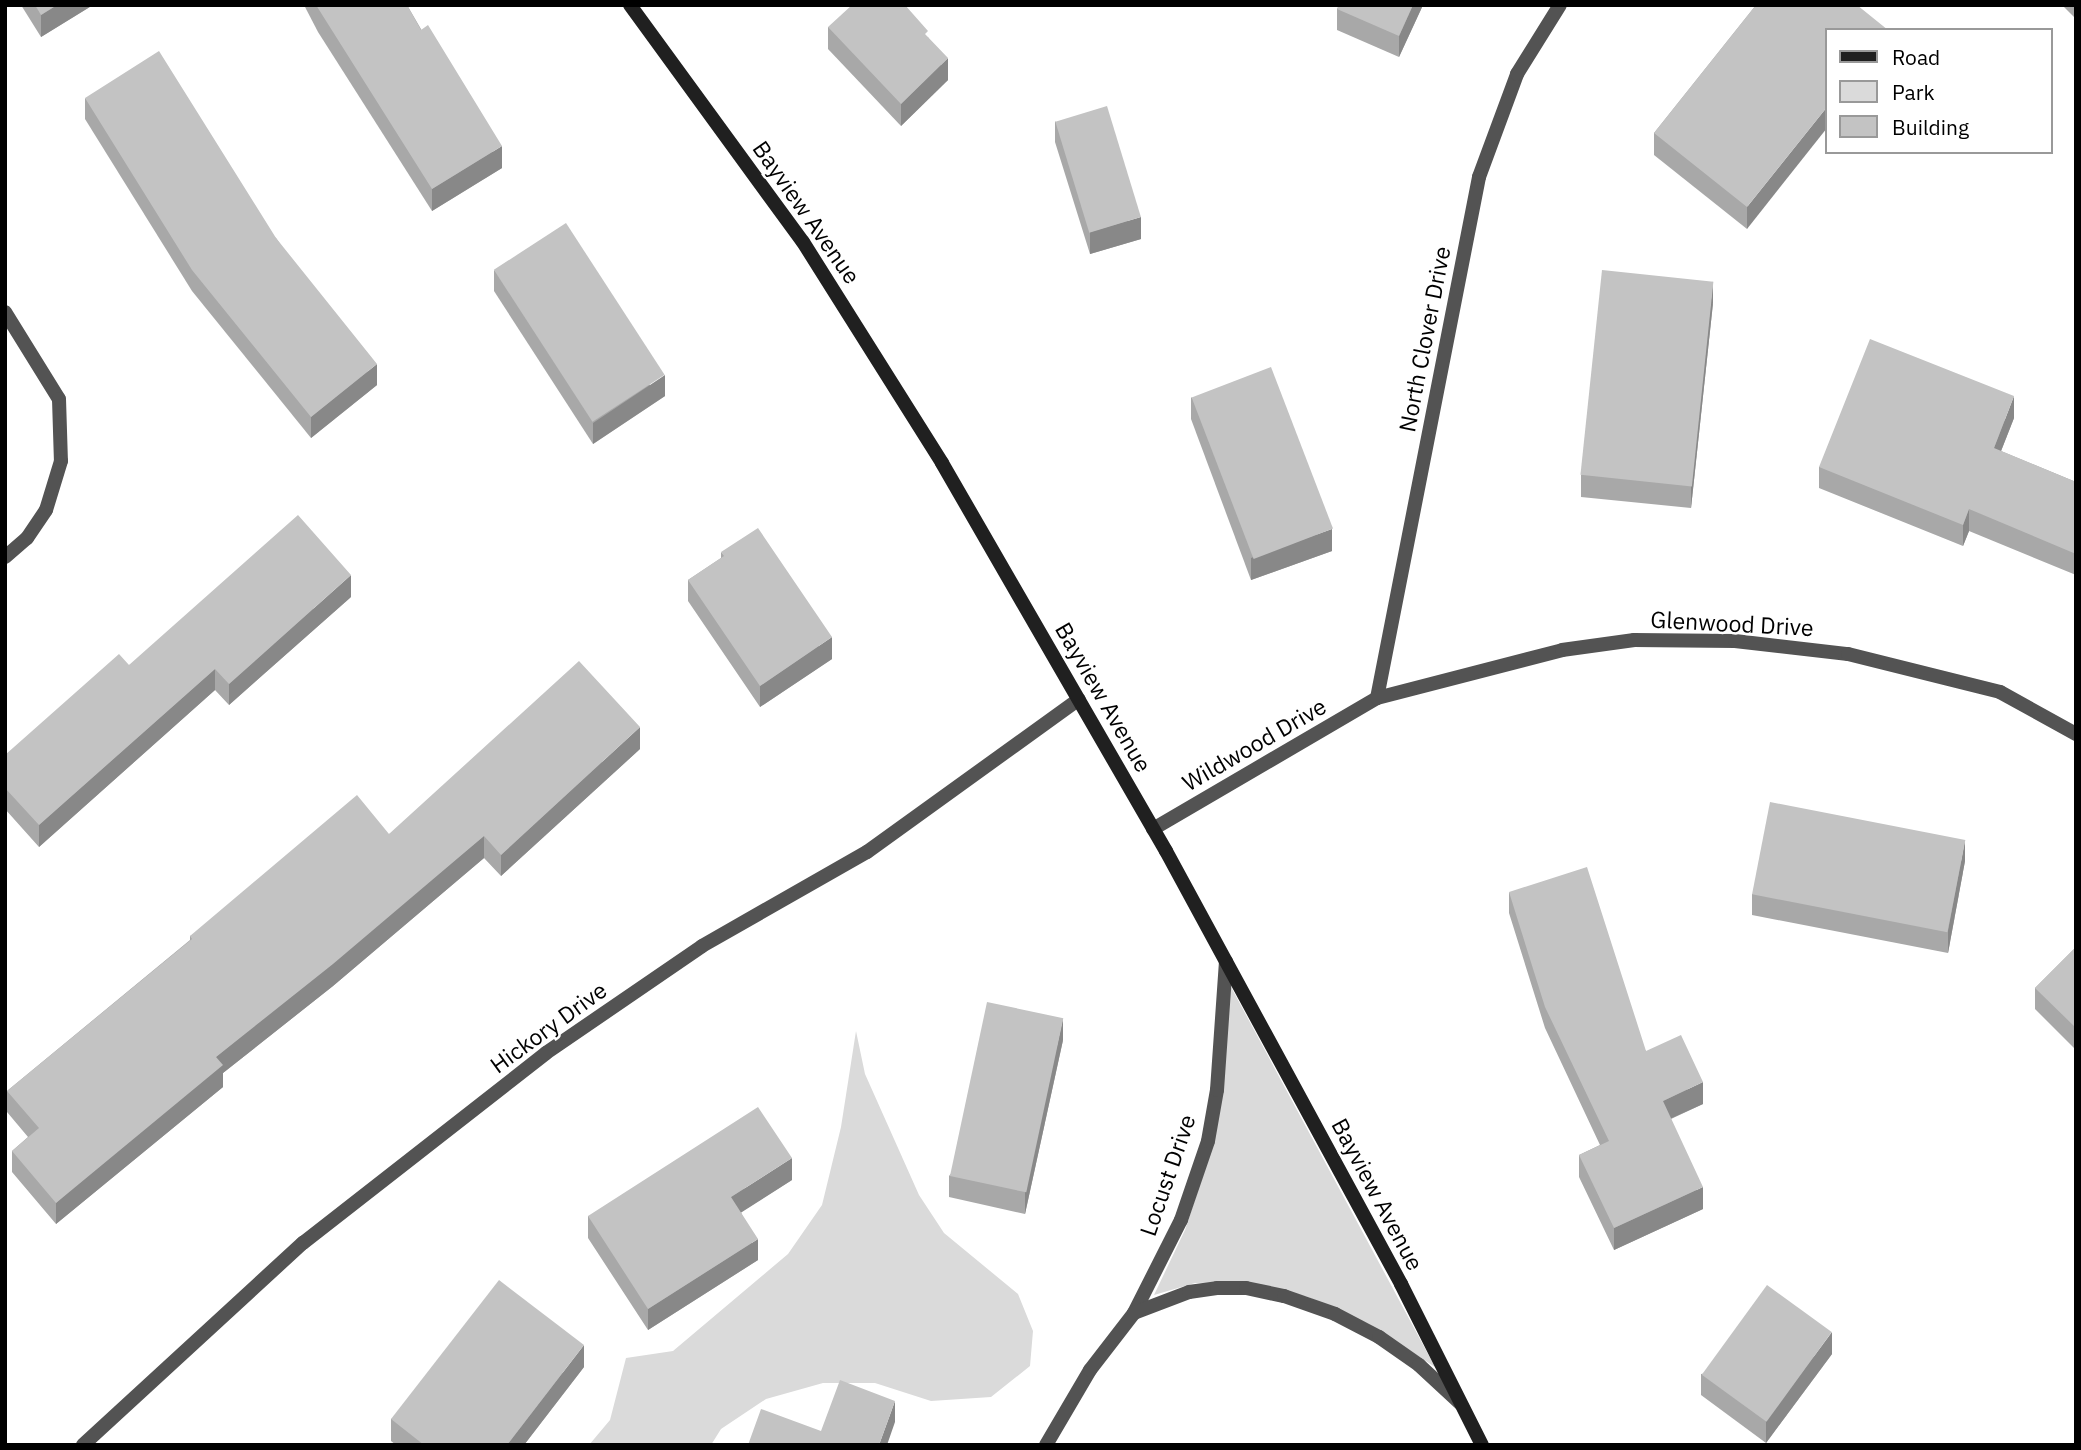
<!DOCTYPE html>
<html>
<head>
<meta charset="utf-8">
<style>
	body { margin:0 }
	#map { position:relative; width:2081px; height:1450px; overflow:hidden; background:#fff; font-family:"IBM Plex Sans",sans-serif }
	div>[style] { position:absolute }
	.green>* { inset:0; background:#dadada }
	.minor>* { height:14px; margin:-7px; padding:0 7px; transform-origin:7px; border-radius:7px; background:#535353 }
	.secondary>* { height:14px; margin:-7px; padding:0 7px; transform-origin:7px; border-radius:7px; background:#202020 }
	.wall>* { inset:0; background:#a8a8a8 }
	.shaded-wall>* { inset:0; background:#888 }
	.building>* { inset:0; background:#c3c3c3; transform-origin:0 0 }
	span { translate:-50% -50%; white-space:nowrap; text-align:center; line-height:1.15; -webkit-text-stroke:5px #fff; paint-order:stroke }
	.street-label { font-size:23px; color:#000 }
	.frame { position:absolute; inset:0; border:7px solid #000; pointer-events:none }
	.legend { position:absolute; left:1825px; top:28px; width:228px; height:126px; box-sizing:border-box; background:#fff; border:2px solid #999; margin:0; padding:9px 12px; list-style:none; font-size:21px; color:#000 }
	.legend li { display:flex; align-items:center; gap:14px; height:35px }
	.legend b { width:35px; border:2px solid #999 }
</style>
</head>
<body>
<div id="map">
	<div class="green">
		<i style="clip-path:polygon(1231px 987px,1435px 1367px,1369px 1324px,1308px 1297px,1245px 1282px,1195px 1283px,1154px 1295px,1185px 1230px,1210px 1154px)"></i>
		<i style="clip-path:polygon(856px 1031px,865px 1074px,919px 1195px,944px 1233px,1018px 1294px,1033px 1331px,1030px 1366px,991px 1397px,931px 1401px,875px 1383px,823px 1383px,766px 1399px,721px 1429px,711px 1445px,589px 1445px,610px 1420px,626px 1358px,673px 1351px,788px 1254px,822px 1205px,841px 1127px)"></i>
	</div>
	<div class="minor">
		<i style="left:5px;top:312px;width:102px;rotate:58.2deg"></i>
		<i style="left:59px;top:399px;width:62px;rotate:88.2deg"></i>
		<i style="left:61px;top:461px;width:51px;rotate:107deg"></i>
		<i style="left:46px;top:510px;width:34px;rotate:124deg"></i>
		<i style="left:27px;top:538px;width:29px;rotate:139deg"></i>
		<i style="left:1377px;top:698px;width:531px;rotate:-78.92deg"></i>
		<i style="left:1479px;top:177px;width:110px;rotate:-69.7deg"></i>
		<i style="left:1517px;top:74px;width:81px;rotate:-58.1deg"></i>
		<i style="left:1153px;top:829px;width:259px;rotate:-30.3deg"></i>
		<i style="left:1377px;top:698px;width:191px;rotate:-14.5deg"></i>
		<i style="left:1562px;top:650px;width:73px;rotate:-7.9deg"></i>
		<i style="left:1634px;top:640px;width:101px;rotate:0.6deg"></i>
		<i style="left:1735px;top:641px;width:114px;rotate:6.6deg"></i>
		<i style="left:1848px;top:654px;width:157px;rotate:14deg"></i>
		<i style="left:2000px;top:692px;width:87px;rotate:28.9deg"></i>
		<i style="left:1134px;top:1313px;width:104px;rotate:-63.2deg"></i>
		<i style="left:1181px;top:1220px;width:83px;rotate:-71.1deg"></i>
		<i style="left:1208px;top:1141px;width:52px;rotate:-80deg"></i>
		<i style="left:1217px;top:1090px;width:129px;rotate:-86deg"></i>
		<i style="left:83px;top:1445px;width:299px;rotate:-42.6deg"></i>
		<i style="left:303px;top:1243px;width:308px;rotate:-38deg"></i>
		<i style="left:546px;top:1053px;width:189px;rotate:-34.4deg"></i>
		<i style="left:702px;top:946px;width:190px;rotate:-29.7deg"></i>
		<i style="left:867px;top:852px;width:261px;rotate:-35.8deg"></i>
		<i style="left:1046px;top:1445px;width:87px;rotate:-59.6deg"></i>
		<i style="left:1090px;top:1370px;width:72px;rotate:-52.3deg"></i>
		<i style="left:1134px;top:1313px;width:59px;rotate:-20.9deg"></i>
		<i style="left:1189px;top:1292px;width:28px;rotate:-8deg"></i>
		<i style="left:1217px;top:1288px;width:29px"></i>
		<i style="left:1246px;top:1288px;width:39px;rotate:12deg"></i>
		<i style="left:1284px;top:1296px;width:54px;rotate:19.4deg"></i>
		<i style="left:1335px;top:1314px;width:50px;rotate:27.6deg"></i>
		<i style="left:1379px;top:1337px;width:49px;rotate:35deg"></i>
		<i style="left:1419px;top:1365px;width:56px;rotate:42.8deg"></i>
	</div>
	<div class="secondary">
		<i style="left:630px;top:5px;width:293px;rotate:53.9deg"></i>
		<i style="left:803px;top:242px;width:261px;rotate:57.8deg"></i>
		<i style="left:942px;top:463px;width:448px;rotate:60deg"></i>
		<i style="left:1166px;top:851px;width:493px;rotate:61.5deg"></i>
		<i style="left:1401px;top:1284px;width:180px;rotate:63.3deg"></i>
	</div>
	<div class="wall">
		<i style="clip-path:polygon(21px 5px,93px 5px,41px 37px)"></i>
		<i style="clip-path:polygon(304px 5px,407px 5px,502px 168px,432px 211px,318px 32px)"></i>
		<i style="clip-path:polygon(1339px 5px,1423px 5px,1399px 57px,1337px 30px,1337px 9px)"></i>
		<i style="clip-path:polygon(1756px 5px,1747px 229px,1654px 155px,1654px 133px)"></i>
		<i style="clip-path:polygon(2062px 5px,2076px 5px,2076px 19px)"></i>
		<i style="clip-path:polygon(828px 27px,928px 37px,948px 80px,901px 126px,828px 49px)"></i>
		<i style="clip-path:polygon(85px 98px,276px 238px,377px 385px,311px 438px,192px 291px,85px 119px)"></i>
		<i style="clip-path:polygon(1055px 121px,1141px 239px,1090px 254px,1055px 142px)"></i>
		<i style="clip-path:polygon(494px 270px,665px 396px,593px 444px,494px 291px)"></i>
		<i style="clip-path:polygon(1713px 303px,1691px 508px,1581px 497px,1581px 475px)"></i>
		<i style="clip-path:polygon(1191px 397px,1332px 551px,1251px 580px,1191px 419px)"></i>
		<i style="clip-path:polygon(2014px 418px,2001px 451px,2076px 482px,2076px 575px,1969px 531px,1963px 546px,1819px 488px,1819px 467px)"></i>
		<i style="clip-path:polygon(721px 552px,832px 659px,760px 707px,688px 601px,688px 580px,721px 558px)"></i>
		<i style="clip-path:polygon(351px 597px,229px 705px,215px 690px,39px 847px,5px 809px,5px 755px,129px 665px)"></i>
		<i style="clip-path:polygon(640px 749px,501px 876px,484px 858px,333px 986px,223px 1073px,223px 1087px,56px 1224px,12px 1172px,12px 1151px,28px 1137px,7px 1112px,7px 1091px,190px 940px,190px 936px,389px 834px)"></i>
		<i style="clip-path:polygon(1965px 861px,1948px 953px,1752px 915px,1752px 894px)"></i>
		<i style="clip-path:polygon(1509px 892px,1646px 1051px,1703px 1104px,1671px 1119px,1703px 1209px,1614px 1250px,1579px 1177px,1579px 1155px,1600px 1145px,1545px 1028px,1509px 913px)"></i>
		<i style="clip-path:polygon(2076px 947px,2076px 1050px,2035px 1009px,2035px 988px)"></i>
		<i style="clip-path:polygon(1063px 1040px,1025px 1214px,949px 1197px,949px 1176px)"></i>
		<i style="clip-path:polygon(792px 1180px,741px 1212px,758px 1260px,648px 1330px,588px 1238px,588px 1216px)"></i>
		<i style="clip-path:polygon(1832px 1354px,1766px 1443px,1701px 1395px,1701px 1374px)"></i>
		<i style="clip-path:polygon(584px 1367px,524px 1445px,396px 1445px,391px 1441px,391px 1419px)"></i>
	</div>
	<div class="shaded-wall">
		<i style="clip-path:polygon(57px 5px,93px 5px,41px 37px,41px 15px)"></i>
		<i style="clip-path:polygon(1413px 5px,1423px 5px,1399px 57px,1399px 36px)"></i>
		<i style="clip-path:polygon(948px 58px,948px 80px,901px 126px,901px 104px)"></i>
		<i style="clip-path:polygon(1827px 107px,1827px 128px,1747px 229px,1747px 207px)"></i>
		<i style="clip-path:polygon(502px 146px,502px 168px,432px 211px,432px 189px)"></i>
		<i style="clip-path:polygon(1141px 217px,1141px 239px,1090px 254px,1090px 232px)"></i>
		<i style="clip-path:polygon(1713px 281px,1713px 303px,1691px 508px,1691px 486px)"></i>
		<i style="clip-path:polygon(377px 364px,377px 385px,311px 438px,311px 417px)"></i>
		<i style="clip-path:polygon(665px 375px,665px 396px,593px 444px,593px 423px)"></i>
		<i style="clip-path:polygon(2014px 396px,2014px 418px,1994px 469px,1994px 448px)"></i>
		<i style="clip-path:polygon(1969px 509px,1969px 531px,1963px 546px,1963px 525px)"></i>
		<i style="clip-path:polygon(1332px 529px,1332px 551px,1251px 580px,1251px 558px)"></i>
		<i style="clip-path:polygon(351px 575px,351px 597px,229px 705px,229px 684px)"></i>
		<i style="clip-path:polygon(832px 637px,832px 659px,760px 707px,760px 686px)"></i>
		<i style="clip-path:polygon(215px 669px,215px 690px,39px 847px,39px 825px)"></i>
		<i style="clip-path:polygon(640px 727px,640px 749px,501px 876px,501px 855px)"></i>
		<i style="clip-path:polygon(484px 836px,484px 858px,333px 986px,223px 1073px,223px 1087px,56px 1224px,56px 1203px,216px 1057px)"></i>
		<i style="clip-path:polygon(1965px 840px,1965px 861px,1948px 953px,1948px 931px)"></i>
		<i style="clip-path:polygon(1063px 1018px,1063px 1040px,1025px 1214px,1025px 1193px)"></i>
		<i style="clip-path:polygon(1703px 1082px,1703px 1104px,1663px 1122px,1663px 1101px)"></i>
		<i style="clip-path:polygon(792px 1158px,792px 1180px,731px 1219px,731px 1197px)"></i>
		<i style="clip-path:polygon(1703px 1187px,1703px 1209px,1614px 1250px,1614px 1228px)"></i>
		<i style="clip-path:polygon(758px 1239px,758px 1260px,648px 1330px,648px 1309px)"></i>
		<i style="clip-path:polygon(1832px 1332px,1832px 1354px,1766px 1443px,1766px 1421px)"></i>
		<i style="clip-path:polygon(584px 1345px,584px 1367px,524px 1445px,507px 1445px)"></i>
		<i style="clip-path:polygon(895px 1401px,895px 1422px,887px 1445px,879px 1445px)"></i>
	</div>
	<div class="building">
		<i style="clip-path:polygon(35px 5px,57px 5px,41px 15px)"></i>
		<i style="clip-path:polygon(316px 5px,407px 5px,421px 30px,428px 25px,502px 146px,432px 189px)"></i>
		<i style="clip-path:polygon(852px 5px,905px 5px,928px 31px,925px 34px,948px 58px,901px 104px,828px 27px)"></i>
		<i style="clip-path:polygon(1339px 5px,1413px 5px,1399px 36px,1337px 9px)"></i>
		<i style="clip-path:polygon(1756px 5px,1857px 5px,1888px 30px,1827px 30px,1827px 107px,1747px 207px,1654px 133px)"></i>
		<i style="clip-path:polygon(159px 51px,276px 238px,377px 364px,311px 417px,192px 270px,85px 98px)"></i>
		<i style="left:1107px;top:106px;width:116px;height:54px;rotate:73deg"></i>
		<i style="left:566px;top:223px;width:181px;height:86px;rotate:57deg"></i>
		<i style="left:1602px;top:270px;width:112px;height:206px;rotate:6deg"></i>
		<i style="clip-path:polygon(1870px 339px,2014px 396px,1994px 448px,2076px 482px,2076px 554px,1969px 509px,1963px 525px,1819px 467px)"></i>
		<i style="left:1271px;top:367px;width:173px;height:85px;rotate:69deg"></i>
		<i style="clip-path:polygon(298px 515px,351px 575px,229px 684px,215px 669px,39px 825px,5px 788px,5px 755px,119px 654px,129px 665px)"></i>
		<i style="clip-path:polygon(758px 528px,832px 637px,760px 686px,688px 580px,724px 556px,721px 552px)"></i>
		<i style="clip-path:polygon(579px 661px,640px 727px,501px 855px,484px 836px,333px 964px,216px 1057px,223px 1065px,56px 1203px,12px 1151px,39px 1128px,7px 1091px,192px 939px,190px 936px,357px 795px,389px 834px)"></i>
		<i style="left:1770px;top:802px;width:199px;height:94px;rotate:11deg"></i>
		<i style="clip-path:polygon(1587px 867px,1646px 1051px,1681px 1035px,1703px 1082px,1663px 1101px,1703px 1187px,1614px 1228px,1579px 1155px,1609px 1141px,1545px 1007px,1509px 892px)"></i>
		<i style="clip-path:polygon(2076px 947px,2076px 1028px,2035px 988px)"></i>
		<i style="left:987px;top:1002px;width:78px;height:178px;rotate:12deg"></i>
		<i style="clip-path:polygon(758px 1107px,792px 1158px,731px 1197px,758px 1239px,648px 1309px,588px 1216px)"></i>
		<i style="clip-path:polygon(499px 1280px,584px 1345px,507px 1445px,424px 1445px,391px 1419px)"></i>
		<i style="left:1767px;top:1285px;width:80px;height:111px;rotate:36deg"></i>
		<i style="clip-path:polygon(840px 1380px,895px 1401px,879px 1445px,748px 1445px,761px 1409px,821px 1431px)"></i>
	</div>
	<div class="street-label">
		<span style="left:807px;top:212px;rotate:55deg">Bayview Avenue</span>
		<span style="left:1424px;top:339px;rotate:-79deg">North Clover Drive</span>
		<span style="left:1732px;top:623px;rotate:3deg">Glenwood Drive</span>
		<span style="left:1104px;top:697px;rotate:60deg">Bayview Avenue</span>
		<span style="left:1254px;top:744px;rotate:-30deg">Wildwood Drive</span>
		<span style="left:548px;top:1027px;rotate:-36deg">Hickory Drive</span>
		<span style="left:1167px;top:1175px;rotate:-71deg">Locust Drive</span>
		<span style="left:1378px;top:1194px;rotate:62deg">Bayview Avenue</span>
	</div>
	<div class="frame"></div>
	<ul class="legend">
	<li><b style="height:9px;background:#202020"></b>Road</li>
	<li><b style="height:19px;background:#dadada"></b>Park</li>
	<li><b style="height:19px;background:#c3c3c3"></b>Building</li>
	</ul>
</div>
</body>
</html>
